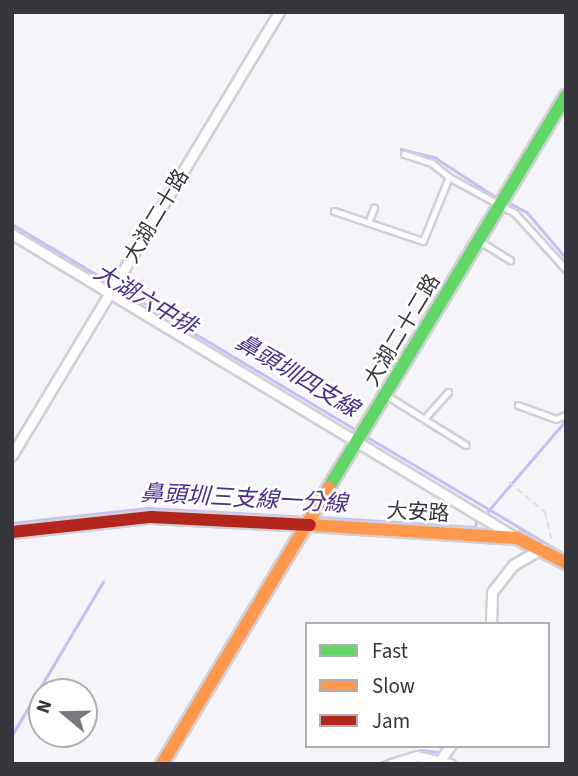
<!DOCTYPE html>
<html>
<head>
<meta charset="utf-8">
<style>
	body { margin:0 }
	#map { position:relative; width:578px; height:776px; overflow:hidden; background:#f4f4f9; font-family:"Source Sans 3","Noto Sans TC",sans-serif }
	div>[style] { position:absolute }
	.stream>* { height:2.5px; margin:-1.25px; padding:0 1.25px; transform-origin:1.25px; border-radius:1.25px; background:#c9bdf8 }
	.path>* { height:2px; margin-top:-1px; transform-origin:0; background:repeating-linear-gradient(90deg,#dfdfe0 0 7px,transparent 0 10.5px) }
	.roads { filter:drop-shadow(2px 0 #d1d0d6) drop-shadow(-2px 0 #d1d0d6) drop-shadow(0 2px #d1d0d6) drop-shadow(0 -2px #d1d0d6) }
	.lane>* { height:4.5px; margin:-2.25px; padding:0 2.25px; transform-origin:2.25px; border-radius:2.25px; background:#fdfdfe }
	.street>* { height:9px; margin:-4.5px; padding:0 4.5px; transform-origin:4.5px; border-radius:4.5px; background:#fdfdfe }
	.fast>* { height:12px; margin:-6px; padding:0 6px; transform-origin:6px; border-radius:6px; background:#63d668 }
	.slow>* { height:12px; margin:-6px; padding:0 6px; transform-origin:6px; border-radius:6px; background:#ff974d }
	.jam>* { height:12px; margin:-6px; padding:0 6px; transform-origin:6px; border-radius:6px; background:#b3261e }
	span { translate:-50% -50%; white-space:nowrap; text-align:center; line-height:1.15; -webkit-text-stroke:5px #fff; paint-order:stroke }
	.street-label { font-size:21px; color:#37363d }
	.water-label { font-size:23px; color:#4c2f8b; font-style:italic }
	.frame { position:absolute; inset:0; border:14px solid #37363d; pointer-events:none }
	.legend { position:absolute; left:305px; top:622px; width:245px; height:126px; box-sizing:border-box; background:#fff; border:2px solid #afafb1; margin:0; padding:9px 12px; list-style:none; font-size:21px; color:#37363d }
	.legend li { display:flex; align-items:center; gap:14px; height:35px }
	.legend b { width:35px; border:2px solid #afafb1 }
	.north { position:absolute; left:28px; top:678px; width:70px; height:70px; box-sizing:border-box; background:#fff; border:2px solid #afafb1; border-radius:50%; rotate:289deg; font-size:19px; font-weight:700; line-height:28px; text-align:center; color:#37363d }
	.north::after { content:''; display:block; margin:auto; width:24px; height:32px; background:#79787f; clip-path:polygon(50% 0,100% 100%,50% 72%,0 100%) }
</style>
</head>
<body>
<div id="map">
	<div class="stream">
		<i style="left:401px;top:149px;width:36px;rotate:14deg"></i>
		<i style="left:436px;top:158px;width:75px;rotate:33.1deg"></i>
		<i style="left:506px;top:201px;width:24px;rotate:28deg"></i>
		<i style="left:527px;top:212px;width:60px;rotate:49.7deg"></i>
		<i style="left:12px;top:224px;width:405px;rotate:30.9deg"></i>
		<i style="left:364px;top:435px;width:235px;rotate:30.7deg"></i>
		<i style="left:488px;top:511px;width:120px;rotate:-49.4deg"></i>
		<i style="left:318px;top:517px;width:157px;rotate:3.6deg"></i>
		<i style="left:12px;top:523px;width:136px;rotate:-6.3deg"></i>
		<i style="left:147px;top:508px;width:161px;rotate:3.2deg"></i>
		<i style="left:475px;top:527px;width:9px;rotate:-77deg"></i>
		<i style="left:12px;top:735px;width:178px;rotate:-59.3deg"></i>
		<i style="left:376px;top:764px;width:46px;rotate:-17.7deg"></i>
		<i style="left:420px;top:750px;width:19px;rotate:6deg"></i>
		<i style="left:439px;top:752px;width:24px;rotate:30deg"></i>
	</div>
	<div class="path">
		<i style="left:509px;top:482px;width:47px;rotate:39.8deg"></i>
		<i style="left:545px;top:512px;width:31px;rotate:77deg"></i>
	</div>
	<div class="roads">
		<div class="lane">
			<i style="left:404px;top:154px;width:29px;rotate:18deg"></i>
			<i style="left:432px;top:163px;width:22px;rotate:39deg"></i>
			<i style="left:334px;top:211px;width:94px;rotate:18.6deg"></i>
			<i style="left:423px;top:241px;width:69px;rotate:-67.9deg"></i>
			<i style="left:449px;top:177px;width:75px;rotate:28.6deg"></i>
			<i style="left:515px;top:213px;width:76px;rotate:47.7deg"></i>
			<i style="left:368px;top:223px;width:16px;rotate:-68deg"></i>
			<i style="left:478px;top:240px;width:38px;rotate:32deg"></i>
			<i style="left:386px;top:395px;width:94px;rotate:32deg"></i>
			<i style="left:518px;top:405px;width:40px;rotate:20.2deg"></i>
			<i style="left:556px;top:419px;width:11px;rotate:-22deg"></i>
			<i style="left:424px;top:419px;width:36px;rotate:-48deg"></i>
		</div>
		<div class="street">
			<i style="left:12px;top:234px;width:585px;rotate:31.08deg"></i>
			<i style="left:12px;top:455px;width:517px;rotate:-58.92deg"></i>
			<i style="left:491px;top:624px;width:32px;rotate:-88deg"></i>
			<i style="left:492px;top:592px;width:34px;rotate:-52deg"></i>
			<i style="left:513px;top:565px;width:34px;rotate:-30deg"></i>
			<i style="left:441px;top:759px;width:16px;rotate:-55deg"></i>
			<i style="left:391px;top:764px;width:27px;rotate:-17deg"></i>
			<i style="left:417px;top:756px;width:34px;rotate:14deg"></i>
		</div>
		<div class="fast">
			<i style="left:329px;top:487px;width:458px;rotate:-58.8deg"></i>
		</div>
		<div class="slow">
			<i style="left:310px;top:525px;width:207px;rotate:3.6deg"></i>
			<i style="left:517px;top:538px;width:55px;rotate:27deg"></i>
			<i style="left:162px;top:764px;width:323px;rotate:-58.9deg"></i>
		</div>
		<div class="jam">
			<i style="left:12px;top:532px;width:140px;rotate:-6.2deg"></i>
			<i style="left:151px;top:517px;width:159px;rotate:2.9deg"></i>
		</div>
	</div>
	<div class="street-label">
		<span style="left:156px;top:216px;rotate:-59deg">大湖二十路</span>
		<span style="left:402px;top:330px;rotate:-59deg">大湖二十二路</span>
		<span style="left:418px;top:512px;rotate:3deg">大安路</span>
	</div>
	<div class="water-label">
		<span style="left:145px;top:300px;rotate:31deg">大湖六中排</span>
		<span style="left:297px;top:376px;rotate:31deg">鼻頭圳四支線</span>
		<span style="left:244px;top:499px;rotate:3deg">鼻頭圳三支線一分線</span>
	</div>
	<div class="frame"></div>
	<ul class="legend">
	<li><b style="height:9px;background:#63d668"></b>Fast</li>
	<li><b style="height:9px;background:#ff974d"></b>Slow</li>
	<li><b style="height:9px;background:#b3261e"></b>Jam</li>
	</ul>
	<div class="north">N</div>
</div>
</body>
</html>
